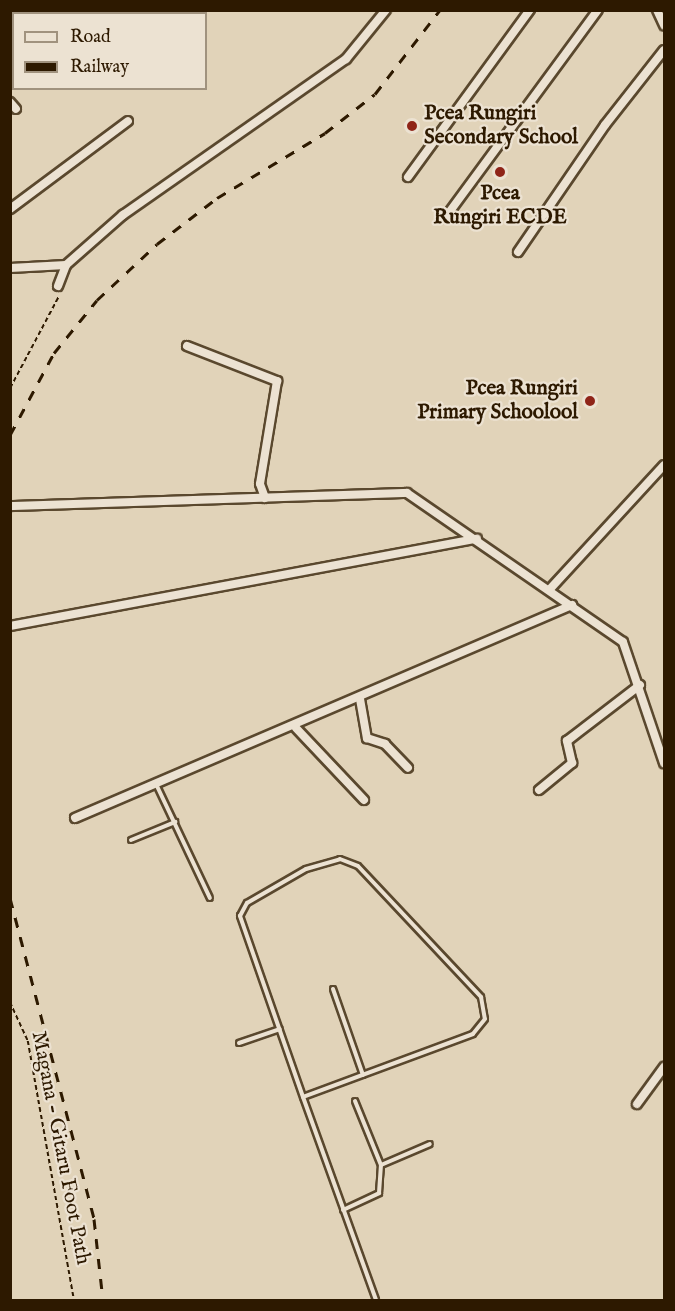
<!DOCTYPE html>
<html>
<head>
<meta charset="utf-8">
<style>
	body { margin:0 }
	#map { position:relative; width:675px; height:1311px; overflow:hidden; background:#e1d3b9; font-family:"IM FELL English",serif }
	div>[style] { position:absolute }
	.path>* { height:1.5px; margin-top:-0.75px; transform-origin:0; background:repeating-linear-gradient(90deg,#2d1900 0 4.5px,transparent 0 7.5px) }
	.roads { filter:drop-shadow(2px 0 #5a482e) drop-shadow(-2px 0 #5a482e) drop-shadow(0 2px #5a482e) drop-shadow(0 -2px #5a482e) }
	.service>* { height:4px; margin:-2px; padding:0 2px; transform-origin:2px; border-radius:2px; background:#ece2d2 }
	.minor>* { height:8px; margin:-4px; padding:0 4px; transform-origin:4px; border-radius:4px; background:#ece2d2 }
	.rail>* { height:3px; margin-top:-1.5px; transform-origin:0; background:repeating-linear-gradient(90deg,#2d1900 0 10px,transparent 0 20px) }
	.dots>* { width:16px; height:16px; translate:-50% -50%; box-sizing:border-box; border:3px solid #ece2d2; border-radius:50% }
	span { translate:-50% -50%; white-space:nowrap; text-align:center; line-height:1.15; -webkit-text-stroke:4.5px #ece2d2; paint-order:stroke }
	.poi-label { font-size:21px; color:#2d1900; font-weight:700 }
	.left { translate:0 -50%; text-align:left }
	.right { translate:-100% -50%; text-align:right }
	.street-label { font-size:21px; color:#2d1900 }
	.frame { position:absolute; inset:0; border:12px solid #2d1900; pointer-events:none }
	.legend { position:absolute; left:12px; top:12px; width:195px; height:78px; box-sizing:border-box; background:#ece2d2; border:2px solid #a0927e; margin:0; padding:8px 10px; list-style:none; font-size:18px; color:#2d1900 }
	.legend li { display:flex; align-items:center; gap:12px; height:30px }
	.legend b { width:30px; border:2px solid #a0927e }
</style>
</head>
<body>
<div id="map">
	<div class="path">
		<i style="left:10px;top:388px;width:104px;rotate:-62deg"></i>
		<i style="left:10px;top:1002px;width:43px;rotate:65.2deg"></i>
		<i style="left:28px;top:1041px;width:263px;rotate:79.9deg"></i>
	</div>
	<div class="roads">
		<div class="service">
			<i style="left:156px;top:784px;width:126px;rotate:64.7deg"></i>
			<i style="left:131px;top:840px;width:48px;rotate:-22.2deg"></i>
			<i style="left:340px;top:859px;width:19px;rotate:21deg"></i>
			<i style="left:358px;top:866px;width:180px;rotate:46.8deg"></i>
			<i style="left:481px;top:997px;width:22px;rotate:80deg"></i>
			<i style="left:485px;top:1019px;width:19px;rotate:129deg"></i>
			<i style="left:473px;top:1034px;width:181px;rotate:159.7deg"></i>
			<i style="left:303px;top:1097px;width:192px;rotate:-109.2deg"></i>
			<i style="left:240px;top:916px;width:15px;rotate:-62deg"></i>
			<i style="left:247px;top:903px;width:68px;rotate:-30deg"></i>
			<i style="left:306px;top:869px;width:35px;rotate:-16deg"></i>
			<i style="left:333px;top:989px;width:91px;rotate:70.8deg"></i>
			<i style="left:239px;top:1043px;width:43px;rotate:-18.9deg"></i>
			<i style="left:303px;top:1097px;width:216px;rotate:70.2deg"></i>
			<i style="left:355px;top:1101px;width:69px;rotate:67.9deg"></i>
			<i style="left:343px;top:1210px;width:40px;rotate:-25deg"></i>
			<i style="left:379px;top:1193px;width:28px;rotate:-86deg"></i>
			<i style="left:381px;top:1165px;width:53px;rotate:-23.2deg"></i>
		</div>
		<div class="minor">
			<i style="left:657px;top:10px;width:17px;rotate:65deg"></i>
			<i style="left:82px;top:14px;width:7px;rotate:-34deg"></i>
			<i style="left:10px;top:53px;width:4px;rotate:-14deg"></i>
			<i style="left:10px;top:102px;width:9px;rotate:49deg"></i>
			<i style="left:408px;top:177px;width:207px;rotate:-53.9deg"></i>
			<i style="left:10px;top:209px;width:147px;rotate:-36.7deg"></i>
			<i style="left:445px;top:218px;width:258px;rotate:-53.7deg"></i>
			<i style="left:518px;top:252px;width:154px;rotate:-55.6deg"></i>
			<i style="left:605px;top:125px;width:95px;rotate:-51.8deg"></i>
			<i style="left:10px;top:268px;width:56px;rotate:-3.1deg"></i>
			<i style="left:58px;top:286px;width:22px;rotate:-69deg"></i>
			<i style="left:66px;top:265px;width:76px;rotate:-41.3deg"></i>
			<i style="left:123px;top:215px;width:272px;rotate:-35deg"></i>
			<i style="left:346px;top:59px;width:63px;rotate:-50.8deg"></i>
			<i style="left:187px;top:346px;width:97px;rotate:21.3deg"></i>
			<i style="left:277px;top:381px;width:104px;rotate:99.4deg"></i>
			<i style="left:260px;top:484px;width:15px;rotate:70deg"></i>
			<i style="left:10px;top:506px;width:397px;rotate:-1.9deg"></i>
			<i style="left:407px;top:493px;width:262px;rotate:34.6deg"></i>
			<i style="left:623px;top:642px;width:128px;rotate:71.3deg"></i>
			<i style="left:550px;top:589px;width:168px;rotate:-47.4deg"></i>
			<i style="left:10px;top:626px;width:475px;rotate:-10.6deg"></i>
			<i style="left:360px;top:699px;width:40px;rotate:80deg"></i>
			<i style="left:367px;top:738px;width:19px;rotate:18deg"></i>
			<i style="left:385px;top:744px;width:33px;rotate:46deg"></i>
			<i style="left:296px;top:728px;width:99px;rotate:46.6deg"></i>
			<i style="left:539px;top:790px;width:43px;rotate:-39.3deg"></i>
			<i style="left:572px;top:763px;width:23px;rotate:-103deg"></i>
			<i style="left:567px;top:741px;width:92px;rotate:-37.5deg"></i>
			<i style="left:75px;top:818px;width:541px;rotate:-23.2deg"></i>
			<i style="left:637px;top:1104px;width:46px;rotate:-53.9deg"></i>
		</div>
	</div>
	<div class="rail">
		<i style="left:10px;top:435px;width:93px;rotate:-61.8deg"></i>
		<i style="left:54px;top:353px;width:68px;rotate:-50.9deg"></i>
		<i style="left:97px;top:300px;width:82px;rotate:-43deg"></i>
		<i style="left:157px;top:244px;width:76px;rotate:-37.5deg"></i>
		<i style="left:217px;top:198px;width:126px;rotate:-31deg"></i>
		<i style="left:325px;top:133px;width:63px;rotate:-38deg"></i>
		<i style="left:375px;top:94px;width:106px;rotate:-52.3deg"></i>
		<i style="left:10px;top:898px;width:332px;rotate:75.3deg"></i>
		<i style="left:94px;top:1219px;width:81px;rotate:83.7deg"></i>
	</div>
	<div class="dots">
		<i style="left:412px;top:126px;background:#8f2418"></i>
		<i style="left:500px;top:172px;background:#8f2418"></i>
		<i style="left:590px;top:401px;background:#8f2418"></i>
	</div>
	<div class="poi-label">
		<span class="left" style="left:424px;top:126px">Pcea Rungiri<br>Secondary School</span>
		<span style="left:500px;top:206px">Pcea<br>Rungiri ECDE</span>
		<span class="right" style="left:578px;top:401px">Pcea Rungiri<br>Primary Schoolool</span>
	</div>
	<div class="street-label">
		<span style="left:60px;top:1148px;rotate:79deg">Magana - Gitaru Foot Path</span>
	</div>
	<div class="frame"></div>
	<ul class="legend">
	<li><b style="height:8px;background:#ece2d2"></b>Road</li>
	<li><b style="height:8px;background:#2d1900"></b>Railway</li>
	</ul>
</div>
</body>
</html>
